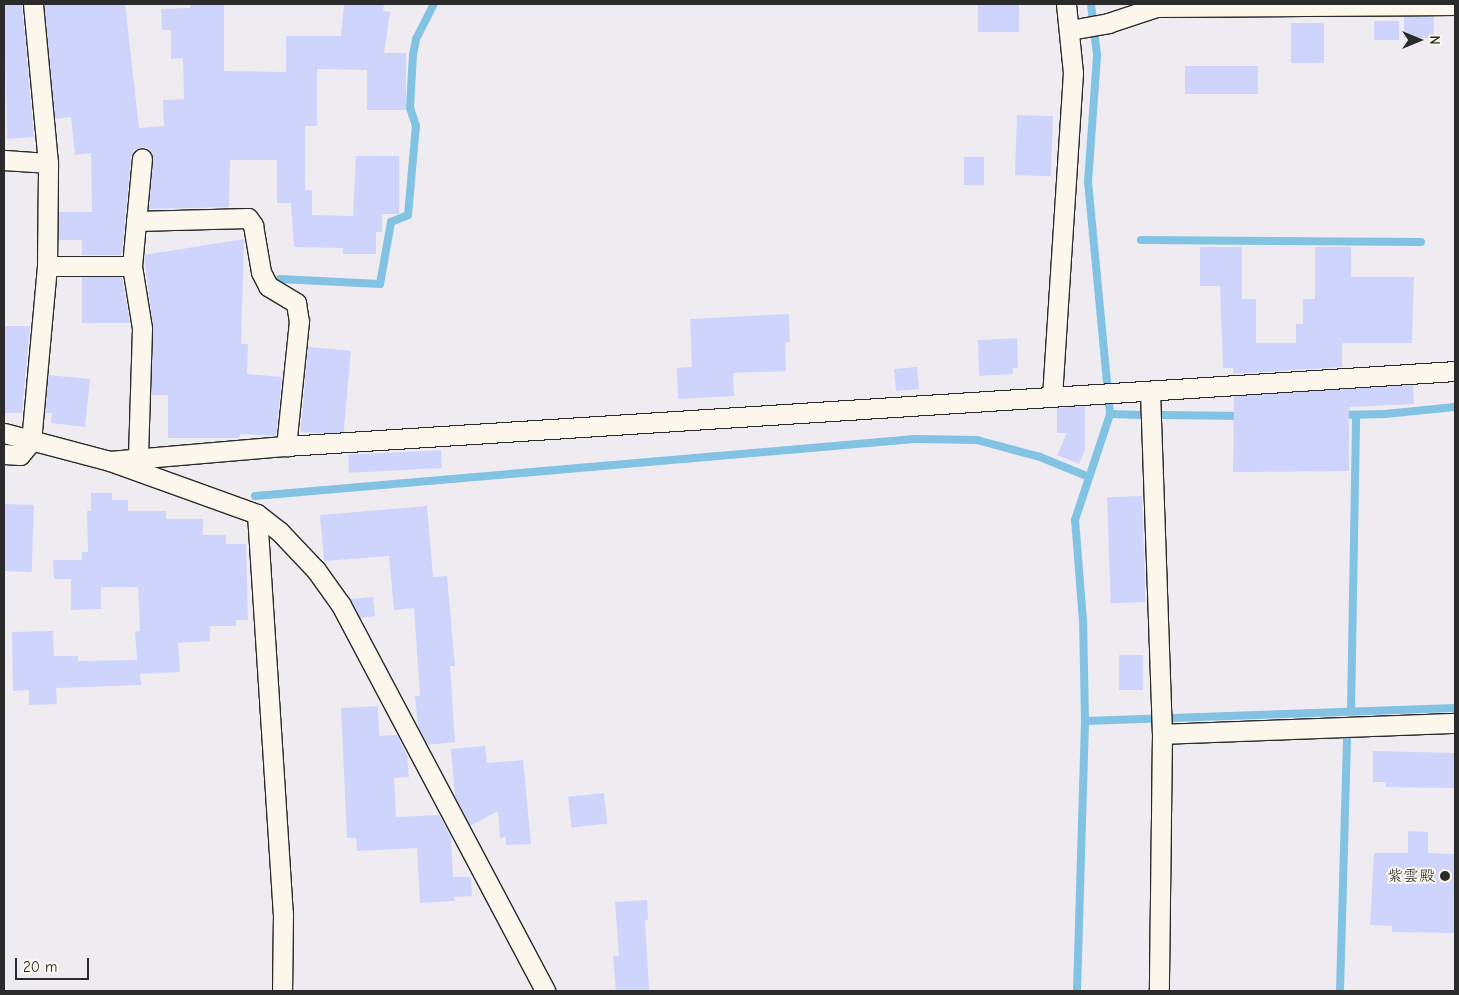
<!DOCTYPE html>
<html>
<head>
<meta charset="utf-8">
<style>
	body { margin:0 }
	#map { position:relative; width:1459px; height:995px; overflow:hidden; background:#eeecf1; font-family:"Comic Neue","Klee One",sans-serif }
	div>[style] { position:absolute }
	.stream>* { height:8px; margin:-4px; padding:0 4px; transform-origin:4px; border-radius:4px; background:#82c3e3 }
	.building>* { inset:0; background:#cfd4fd; transform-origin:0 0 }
	.roads { filter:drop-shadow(1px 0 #2b2b2b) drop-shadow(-1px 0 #2b2b2b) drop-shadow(0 1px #2b2b2b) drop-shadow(0 -1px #2b2b2b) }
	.street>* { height:19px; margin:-9.5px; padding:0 9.5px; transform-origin:9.5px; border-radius:9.5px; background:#fbf7ec }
	.dots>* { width:14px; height:14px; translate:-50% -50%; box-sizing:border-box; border:2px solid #fbf7ec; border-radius:50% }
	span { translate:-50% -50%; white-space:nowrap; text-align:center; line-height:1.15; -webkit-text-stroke:4px #fbf7ec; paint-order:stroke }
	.poi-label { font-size:16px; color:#2b2b2b }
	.right { translate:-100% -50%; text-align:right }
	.frame { position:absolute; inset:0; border:5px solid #2b2b2b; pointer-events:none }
	.north { position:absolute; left:1394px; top:15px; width:50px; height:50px; -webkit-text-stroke:4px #fbf7ec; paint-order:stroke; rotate:90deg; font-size:14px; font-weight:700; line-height:20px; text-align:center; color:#2b2b2b }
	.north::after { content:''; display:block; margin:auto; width:18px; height:22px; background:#2b2b2b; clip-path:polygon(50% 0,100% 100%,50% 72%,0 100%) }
	.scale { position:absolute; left:15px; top:958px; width:74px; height:22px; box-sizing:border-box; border:2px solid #2b2b2b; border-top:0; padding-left:6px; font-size:15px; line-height:18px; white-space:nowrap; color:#2b2b2b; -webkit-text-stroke:4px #fbf7ec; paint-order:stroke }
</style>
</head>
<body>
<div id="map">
	<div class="stream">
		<i style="left:1141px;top:240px;width:280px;rotate:0.4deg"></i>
		<i style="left:280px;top:279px;width:100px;rotate:2.9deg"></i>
		<i style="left:380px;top:284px;width:63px;rotate:-79.9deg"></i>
		<i style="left:391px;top:222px;width:18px;rotate:-22deg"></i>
		<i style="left:408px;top:215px;width:89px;rotate:-84.9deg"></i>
		<i style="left:416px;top:126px;width:19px;rotate:-108deg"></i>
		<i style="left:410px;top:108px;width:53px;rotate:-86.8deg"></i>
		<i style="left:413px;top:55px;width:16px;rotate:-79deg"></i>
		<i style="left:416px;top:39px;width:39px;rotate:-63deg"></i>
		<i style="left:1110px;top:414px;width:31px;rotate:2deg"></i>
		<i style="left:1161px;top:415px;width:83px;rotate:0.7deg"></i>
		<i style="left:1340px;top:415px;width:45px;rotate:-1.3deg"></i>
		<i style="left:1385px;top:414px;width:70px;rotate:-5.7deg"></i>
		<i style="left:255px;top:496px;width:662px;rotate:-4.94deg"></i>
		<i style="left:915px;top:439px;width:62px;rotate:0.9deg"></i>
		<i style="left:977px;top:440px;width:65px;rotate:15.1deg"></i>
		<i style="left:1040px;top:457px;width:53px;rotate:22.2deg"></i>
		<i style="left:1351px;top:711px;width:296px;rotate:-89deg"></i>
		<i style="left:1085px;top:721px;width:370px;rotate:-2deg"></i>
		<i style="left:1077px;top:991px;width:270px;rotate:-88.3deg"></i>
		<i style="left:1085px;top:721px;width:100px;rotate:-91.1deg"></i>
		<i style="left:1083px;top:621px;width:101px;rotate:-94.5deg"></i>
		<i style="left:1075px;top:520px;width:112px;rotate:-71.7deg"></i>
		<i style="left:1110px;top:414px;width:233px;rotate:-95.4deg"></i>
		<i style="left:1088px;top:182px;width:127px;rotate:-85.9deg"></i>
		<i style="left:1097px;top:55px;width:51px;rotate:-96.7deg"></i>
		<i style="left:1340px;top:991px;width:252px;rotate:-88.4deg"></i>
	</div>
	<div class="building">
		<i style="clip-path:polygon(4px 4px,22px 4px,34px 137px,7px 139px)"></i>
		<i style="clip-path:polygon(44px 4px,125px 4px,139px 128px,164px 126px,163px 100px,184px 99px,183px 58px,171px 59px,171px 30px,162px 30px,161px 9px,190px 8px,190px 4px,224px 4px,224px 71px,286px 72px,286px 36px,341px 36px,344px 4px,384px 4px,383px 11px,390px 12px,384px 53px,406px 53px,406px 110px,367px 110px,367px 70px,317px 69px,317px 126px,305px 126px,305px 190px,312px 190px,312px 215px,353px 216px,356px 156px,399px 156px,399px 214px,382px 214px,382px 232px,376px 232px,376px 254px,343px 254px,343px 248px,294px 247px,291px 203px,277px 203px,277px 160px,230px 160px,229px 207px,149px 209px,153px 159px,149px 149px,143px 147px,133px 151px,131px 157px,122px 255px,82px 255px,82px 240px,58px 240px,59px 212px,92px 212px,91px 153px,75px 155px,71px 117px,55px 119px)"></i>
		<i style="left:978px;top:4px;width:41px;height:28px"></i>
		<i style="left:1434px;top:16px;width:22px;height:30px;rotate:90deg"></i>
		<i style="left:1374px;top:21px;width:25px;height:19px"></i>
		<i style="left:1291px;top:23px;width:33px;height:40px"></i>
		<i style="left:1185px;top:66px;width:73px;height:28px"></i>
		<i style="left:1017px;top:115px;width:36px;height:60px;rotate:2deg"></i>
		<i style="left:964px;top:157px;width:20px;height:28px"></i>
		<i style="clip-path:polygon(244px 239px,241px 344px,248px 344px,247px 374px,282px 377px,276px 436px,240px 434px,239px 438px,168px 438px,168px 395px,151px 395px,153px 328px,144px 255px)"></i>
		<i style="clip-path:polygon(1200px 247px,1242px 247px,1242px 299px,1256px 299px,1256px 343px,1296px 343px,1296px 324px,1303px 324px,1303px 299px,1315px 299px,1315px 247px,1351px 247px,1351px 277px,1414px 277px,1412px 343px,1342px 343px,1342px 367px,1233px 374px,1233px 368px,1223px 368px,1220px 286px,1200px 286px)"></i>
		<i style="clip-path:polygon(82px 277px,122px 277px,130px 323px,82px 323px)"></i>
		<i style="clip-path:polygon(789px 314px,790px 342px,785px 343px,786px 371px,733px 373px,734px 396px,678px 399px,677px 368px,692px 367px,690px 319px)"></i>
		<i style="clip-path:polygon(4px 326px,30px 326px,22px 413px,4px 413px)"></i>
		<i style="clip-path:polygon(1017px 338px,1018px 368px,1013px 368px,1013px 374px,979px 376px,978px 340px)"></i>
		<i style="left:308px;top:347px;width:43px;height:85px;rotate:5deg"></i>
		<i style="left:917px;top:367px;width:22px;height:23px;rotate:85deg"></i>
		<i style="clip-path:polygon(48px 375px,90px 379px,85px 427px,51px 423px,52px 413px,45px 413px)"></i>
		<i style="clip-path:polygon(1413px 385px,1414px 404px,1349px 407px,1349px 471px,1233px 472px,1234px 396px)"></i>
		<i style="clip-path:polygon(1085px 406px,1085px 450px,1079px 464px,1057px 455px,1067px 433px,1057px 433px,1057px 408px)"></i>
		<i style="left:441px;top:450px;width:18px;height:93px;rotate:87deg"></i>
		<i style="clip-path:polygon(91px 493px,112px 493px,112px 500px,128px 500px,128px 511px,166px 511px,166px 519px,203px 519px,203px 535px,226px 535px,226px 544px,246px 544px,248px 620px,236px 620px,236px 626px,210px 626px,210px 641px,178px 643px,180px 672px,140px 674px,141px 685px,56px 688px,57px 704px,29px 705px,29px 690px,13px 691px,12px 632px,53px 631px,54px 656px,78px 656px,78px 661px,137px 660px,135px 632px,140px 631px,138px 587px,101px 587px,101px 609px,71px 610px,71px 579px,54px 579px,53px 560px,82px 560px,82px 552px,88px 552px,87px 511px,91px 511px)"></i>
		<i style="left:1142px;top:496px;width:106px;height:35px;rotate:88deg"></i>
		<i style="left:4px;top:504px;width:30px;height:67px;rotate:2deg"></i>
		<i style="clip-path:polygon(427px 506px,433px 577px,447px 576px,455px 666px,450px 666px,455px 742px,427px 745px,418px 726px,415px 696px,420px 696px,414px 608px,394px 610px,389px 556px,324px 561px,320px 515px)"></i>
		<i style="clip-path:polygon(373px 597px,375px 616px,360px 618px,350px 599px)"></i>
		<i style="left:1119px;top:655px;width:24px;height:35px"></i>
		<i style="clip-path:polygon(378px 706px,379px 736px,397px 735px,407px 755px,409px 777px,394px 778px,396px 817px,439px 815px,451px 837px,453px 877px,471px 877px,472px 896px,454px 897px,454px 901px,420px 903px,417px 848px,357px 851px,356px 838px,347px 838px,341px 708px)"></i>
		<i style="clip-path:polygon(485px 746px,487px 763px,523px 760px,531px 844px,506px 845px,506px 837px,500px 838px,498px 811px,470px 826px,455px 796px,451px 749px)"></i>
		<i style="clip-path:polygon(1373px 751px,1455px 753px,1455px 788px,1386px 787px,1386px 782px,1373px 782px)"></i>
		<i style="left:604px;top:793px;width:31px;height:36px;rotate:84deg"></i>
		<i style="clip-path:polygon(1408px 831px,1428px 832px,1428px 853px,1455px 854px,1455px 933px,1392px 932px,1392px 926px,1370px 925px,1374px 853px,1408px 853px)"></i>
		<i style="clip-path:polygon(647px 900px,648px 920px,645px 920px,649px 991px,616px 991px,613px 956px,619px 956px,615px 902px)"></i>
	</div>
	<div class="roads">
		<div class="street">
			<i style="left:1070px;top:30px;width:39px;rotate:-10deg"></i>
			<i style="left:1108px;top:23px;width:51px;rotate:-18.4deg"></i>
			<i style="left:1156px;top:7px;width:299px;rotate:-0.4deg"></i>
			<i style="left:4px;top:160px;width:44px;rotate:3.9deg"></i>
			<i style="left:136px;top:221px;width:112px;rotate:-1.5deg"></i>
			<i style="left:248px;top:218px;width:9px;rotate:54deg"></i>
			<i style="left:253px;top:225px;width:48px;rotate:80.3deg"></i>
			<i style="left:261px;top:272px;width:16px;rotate:63deg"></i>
			<i style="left:268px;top:286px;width:33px;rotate:31deg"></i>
			<i style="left:296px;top:303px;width:18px;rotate:81deg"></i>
			<i style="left:299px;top:321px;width:126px;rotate:95.9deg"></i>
			<i style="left:47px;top:266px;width:85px"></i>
			<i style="left:1150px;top:391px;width:343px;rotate:88deg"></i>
			<i style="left:1162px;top:734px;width:257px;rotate:90.7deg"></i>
			<i style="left:1052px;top:397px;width:325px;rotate:-86.3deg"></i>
			<i style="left:1073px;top:73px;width:69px;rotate:-95.8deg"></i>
			<i style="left:4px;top:433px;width:110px;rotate:14.8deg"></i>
			<i style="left:110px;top:461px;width:156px;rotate:19.8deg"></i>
			<i style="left:257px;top:514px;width:28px;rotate:38deg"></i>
			<i style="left:279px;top:531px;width:54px;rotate:46.5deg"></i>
			<i style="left:316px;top:570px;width:43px;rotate:54.5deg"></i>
			<i style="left:341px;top:605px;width:437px;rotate:62.1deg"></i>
			<i style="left:4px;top:454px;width:16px;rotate:4deg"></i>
			<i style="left:20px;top:455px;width:17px;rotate:-50deg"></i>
			<i style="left:31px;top:442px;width:177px;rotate:-84.8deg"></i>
			<i style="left:47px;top:266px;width:103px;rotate:-89.4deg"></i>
			<i style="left:48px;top:163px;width:160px;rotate:-95.4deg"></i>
			<i style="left:138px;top:456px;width:128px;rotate:-88.2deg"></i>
			<i style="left:142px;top:328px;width:63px;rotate:-99.2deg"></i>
			<i style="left:132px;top:266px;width:108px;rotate:-84.7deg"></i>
			<i style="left:110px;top:461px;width:177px;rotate:-4.9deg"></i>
			<i style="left:286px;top:446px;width:1171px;rotate:-3.67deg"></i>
			<i style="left:257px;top:514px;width:401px;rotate:86.3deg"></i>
			<i style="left:283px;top:914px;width:77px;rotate:90.7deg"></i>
			<i style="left:1162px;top:734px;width:293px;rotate:-2.2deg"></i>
		</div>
	</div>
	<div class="dots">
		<i style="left:1445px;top:876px;background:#2b2b2b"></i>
	</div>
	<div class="poi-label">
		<span class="right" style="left:1435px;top:876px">紫雲殿</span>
	</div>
	<div class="frame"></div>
	<div class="north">N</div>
	<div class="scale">20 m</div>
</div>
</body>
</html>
